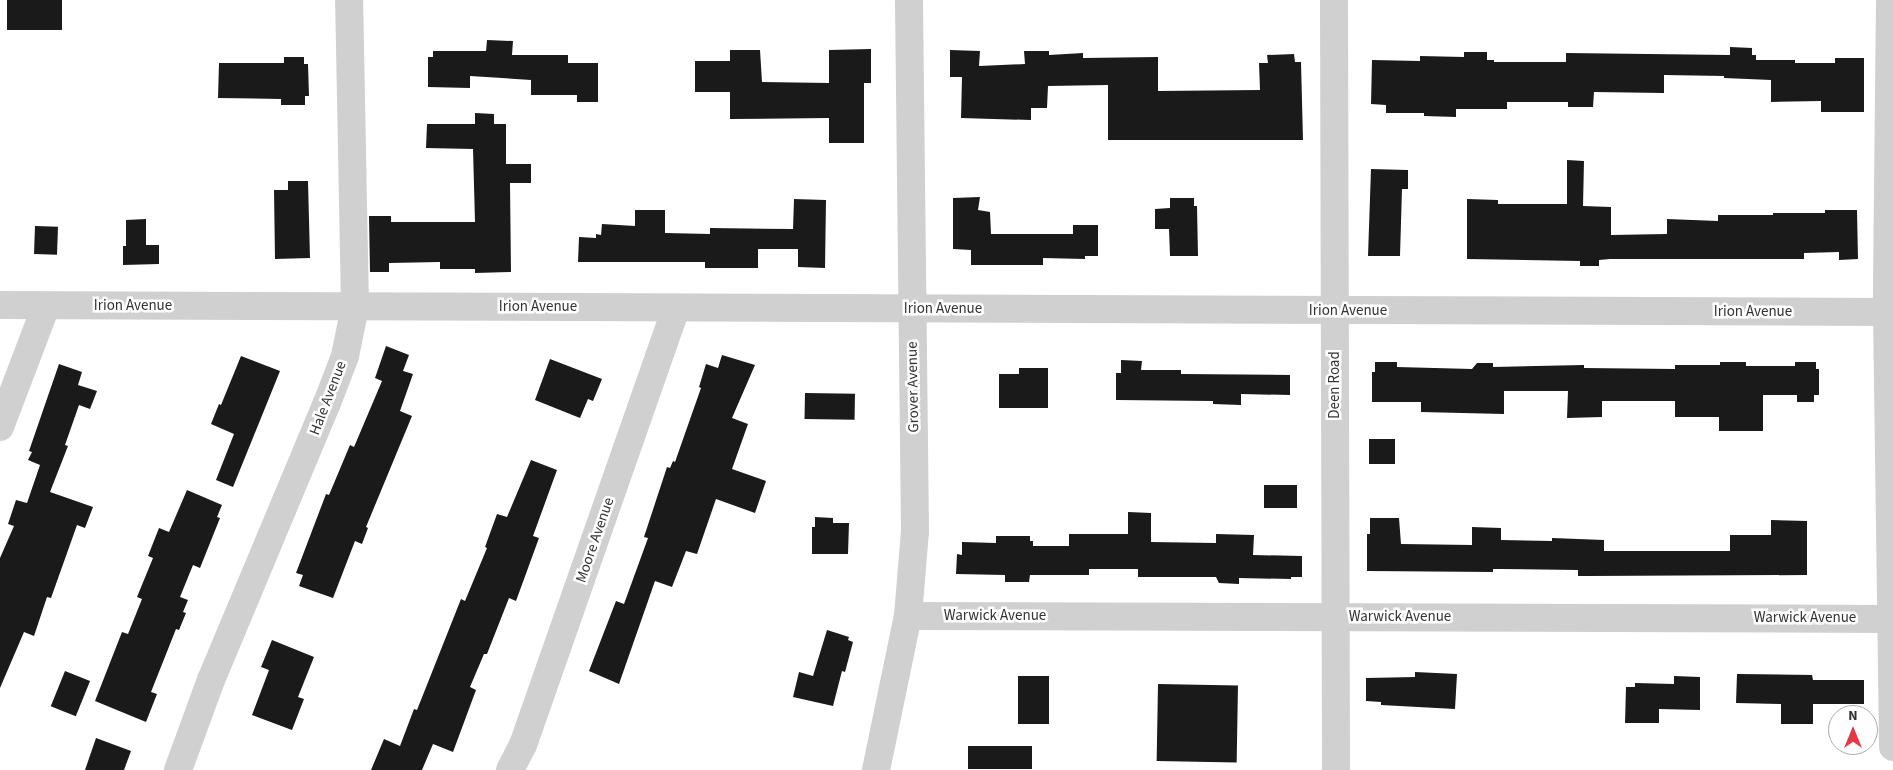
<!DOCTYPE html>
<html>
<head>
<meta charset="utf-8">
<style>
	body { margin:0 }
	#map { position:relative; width:1893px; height:770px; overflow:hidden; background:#fff; font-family:"Source Sans 3",sans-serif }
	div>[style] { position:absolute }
	.building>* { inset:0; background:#1a1a1a; transform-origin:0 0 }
	.minor>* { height:28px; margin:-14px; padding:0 14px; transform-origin:14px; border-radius:14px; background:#d0d0d0 }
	span { translate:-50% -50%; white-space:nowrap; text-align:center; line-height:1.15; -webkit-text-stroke:5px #fff; paint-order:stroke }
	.street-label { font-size:15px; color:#333 }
	.north { position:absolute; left:1828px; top:705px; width:50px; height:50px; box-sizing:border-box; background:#fff; border:1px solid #adadad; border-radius:50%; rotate:0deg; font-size:14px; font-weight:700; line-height:20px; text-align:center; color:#333 }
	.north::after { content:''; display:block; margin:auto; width:18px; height:22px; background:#e63946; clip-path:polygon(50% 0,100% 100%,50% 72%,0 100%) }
</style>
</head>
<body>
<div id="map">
	<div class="building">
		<i style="left:7px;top:0;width:55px;height:30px"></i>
		<i style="clip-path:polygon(487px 40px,513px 41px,512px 55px,568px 55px,568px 63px,598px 63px,598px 102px,577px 102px,577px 95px,531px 95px,531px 80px,470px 76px,470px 88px,428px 87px,428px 57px,433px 57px,433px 51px,486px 51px)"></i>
		<i style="clip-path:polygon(1730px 47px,1752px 48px,1752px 55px,1756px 55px,1756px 60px,1795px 60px,1795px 63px,1835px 63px,1835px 58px,1864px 58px,1864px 112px,1821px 112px,1821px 101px,1771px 102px,1771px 80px,1724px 78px,1724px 76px,1664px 75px,1664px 93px,1594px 92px,1593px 107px,1568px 107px,1568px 102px,1507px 102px,1507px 109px,1456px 109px,1456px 117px,1424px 116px,1424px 113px,1386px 113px,1386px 105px,1371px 104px,1372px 60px,1420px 61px,1420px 56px,1464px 57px,1464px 52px,1487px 52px,1487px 60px,1494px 60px,1494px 62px,1566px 62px,1566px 53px,1730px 55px)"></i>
		<i style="clip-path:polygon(871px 49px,871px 83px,864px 83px,864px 143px,829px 143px,829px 118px,730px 119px,730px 92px,695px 92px,695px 61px,730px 61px,730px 50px,760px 50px,762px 82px,829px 83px,829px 50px)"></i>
		<i style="clip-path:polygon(950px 50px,980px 51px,979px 66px,1025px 64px,1024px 51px,1049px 51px,1049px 55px,1083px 53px,1083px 58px,1158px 57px,1158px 91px,1260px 90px,1259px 63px,1268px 63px,1267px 55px,1294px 54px,1295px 62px,1301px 62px,1303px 140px,1108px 140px,1108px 85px,1048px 86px,1047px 108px,1031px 108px,1031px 120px,961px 118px,962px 77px,950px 77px)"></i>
		<i style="clip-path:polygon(284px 57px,304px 57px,304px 64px,308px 64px,309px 96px,305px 96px,305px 105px,281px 105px,281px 99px,218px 98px,219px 63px,284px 63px)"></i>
		<i style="clip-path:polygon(475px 113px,494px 114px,494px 124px,506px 124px,506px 164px,531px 164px,531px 183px,510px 183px,511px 272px,475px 273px,475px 269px,440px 269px,440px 262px,389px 263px,389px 272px,370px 272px,369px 216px,391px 216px,391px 222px,475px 222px,473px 149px,426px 148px,427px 124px,475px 124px)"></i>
		<i style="clip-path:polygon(1567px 160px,1584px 161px,1583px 206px,1611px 207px,1611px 235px,1667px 234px,1667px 219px,1718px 221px,1718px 215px,1773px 215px,1773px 213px,1825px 213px,1825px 210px,1857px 210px,1858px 259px,1839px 260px,1839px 252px,1804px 253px,1804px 259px,1610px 259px,1599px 260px,1599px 266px,1580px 266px,1580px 261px,1467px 259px,1467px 199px,1498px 200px,1498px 204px,1567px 204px)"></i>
		<i style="clip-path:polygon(1371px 169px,1408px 170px,1408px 189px,1402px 189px,1400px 256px,1368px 256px)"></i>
		<i style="clip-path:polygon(288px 181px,308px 181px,310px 258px,275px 259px,274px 190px,288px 190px)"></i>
		<i style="clip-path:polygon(980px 197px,978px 210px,990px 212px,991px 234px,1073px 234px,1073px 225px,1098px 225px,1098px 256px,1085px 256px,1085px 259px,1043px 258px,1043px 265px,971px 265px,971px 250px,953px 249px,953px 198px)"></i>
		<i style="clip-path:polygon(1170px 198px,1194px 198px,1194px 206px,1197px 206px,1198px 256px,1170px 256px,1169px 229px,1155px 229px,1155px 209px,1170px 208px)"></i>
		<i style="clip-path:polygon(794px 199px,826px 200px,825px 268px,798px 267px,798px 249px,758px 249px,758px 268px,705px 268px,705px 262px,578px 262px,579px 237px,596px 238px,596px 234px,601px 235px,602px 224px,635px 226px,635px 210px,665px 210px,665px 233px,710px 234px,710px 228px,793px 229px)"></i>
		<i style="clip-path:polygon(146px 219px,146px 245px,159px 245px,159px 264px,123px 265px,123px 246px,126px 246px,126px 220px)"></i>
		<i style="left:35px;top:226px;width:23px;height:28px;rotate:2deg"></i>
		<i style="clip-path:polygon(386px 346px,409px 355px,403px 371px,413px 374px,400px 411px,412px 416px,366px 527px,368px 528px,362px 544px,355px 541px,333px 598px,299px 586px,303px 575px,296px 573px,326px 494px,329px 495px,350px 445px,354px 447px,382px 381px,375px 378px)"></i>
		<i style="clip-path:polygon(722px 355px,755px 365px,732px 418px,748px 424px,732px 469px,766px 481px,755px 513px,716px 499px,697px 554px,686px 551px,672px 587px,655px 581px,619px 684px,589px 671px,616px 601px,624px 604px,648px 538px,644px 537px,667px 467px,670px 468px,673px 461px,675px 462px,701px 388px,699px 387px,706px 364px,718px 368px)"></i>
		<i style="clip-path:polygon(241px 356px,280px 371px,233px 487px,216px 480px,234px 434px,211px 424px,219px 404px,221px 405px)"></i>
		<i style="clip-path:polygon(550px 359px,602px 379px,593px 401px,588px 399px,580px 418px,535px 400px)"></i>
		<i style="clip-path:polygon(1121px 360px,1142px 361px,1141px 370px,1181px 370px,1181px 374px,1290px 375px,1290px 395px,1241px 394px,1241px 405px,1213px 404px,1213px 401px,1116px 400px,1116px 373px,1121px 373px)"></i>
		<i style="clip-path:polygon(1375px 362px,1397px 362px,1397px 367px,1472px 369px,1477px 363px,1493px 363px,1493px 367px,1584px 365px,1584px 368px,1675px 369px,1675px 365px,1720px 365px,1720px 362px,1746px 362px,1746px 366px,1795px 366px,1795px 362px,1816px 362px,1816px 369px,1819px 369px,1819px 395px,1814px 395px,1814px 402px,1797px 402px,1797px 395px,1763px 395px,1763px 431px,1719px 431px,1719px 417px,1675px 417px,1675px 401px,1602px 401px,1602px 417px,1567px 418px,1568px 391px,1504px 391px,1504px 414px,1421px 412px,1421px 402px,1372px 402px,1372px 372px,1375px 372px)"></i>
		<i style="clip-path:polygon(59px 364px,82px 372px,78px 385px,97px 391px,90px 409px,79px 405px,65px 445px,68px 446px,50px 492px,93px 507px,85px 528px,77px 525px,51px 598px,47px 597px,34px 636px,24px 632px,0 688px,0 558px,14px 526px,8px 524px,16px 500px,27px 503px,40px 465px,28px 460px,32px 452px,29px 451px)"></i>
		<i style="clip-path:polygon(1019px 368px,1048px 368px,1048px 408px,999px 408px,999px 374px,1019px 374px)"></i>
		<i style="left:805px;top:393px;width:50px;height:26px;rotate:1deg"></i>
		<i style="left:1369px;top:439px;width:26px;height:25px"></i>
		<i style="clip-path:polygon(531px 460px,557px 470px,533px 536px,539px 538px,516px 601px,509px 598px,487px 654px,484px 654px,470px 687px,476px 690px,453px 752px,433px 744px,422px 770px,371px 770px,384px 739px,400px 746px,414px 709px,417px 710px,461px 599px,465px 601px,487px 548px,485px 547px,497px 514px,507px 517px)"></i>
		<i style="left:1264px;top:485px;width:33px;height:23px"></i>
		<i style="clip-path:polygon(187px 490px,222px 505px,217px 517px,220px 518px,200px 568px,193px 565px,180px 597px,188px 600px,183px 612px,186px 613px,179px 630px,176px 629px,151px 692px,157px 694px,146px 722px,95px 701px,122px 632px,128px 634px,142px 599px,137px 597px,153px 558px,148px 556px,159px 528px,169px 532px)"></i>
		<i style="clip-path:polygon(1128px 512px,1151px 513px,1151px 542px,1216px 543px,1216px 534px,1254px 535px,1253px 555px,1302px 556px,1302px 577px,1291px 577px,1291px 579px,1239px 578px,1239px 584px,1219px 583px,1216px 577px,1138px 577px,1138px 569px,1089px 569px,1089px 575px,1030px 575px,1029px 582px,1005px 582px,1005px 575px,956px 574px,957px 554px,962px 555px,962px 542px,996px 543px,996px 536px,1030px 536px,1030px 541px,1033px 541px,1033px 546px,1069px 546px,1069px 534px,1128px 534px)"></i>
		<i style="clip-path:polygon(815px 517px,833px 518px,833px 523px,849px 523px,848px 554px,812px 554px,812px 527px,815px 527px)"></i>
		<i style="clip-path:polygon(1370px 518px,1399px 518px,1401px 544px,1472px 545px,1472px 527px,1501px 528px,1501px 540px,1552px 541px,1552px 538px,1604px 540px,1604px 551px,1730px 551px,1730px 535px,1771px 535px,1771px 520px,1807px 521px,1807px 575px,1587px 576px,1578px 576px,1578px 570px,1501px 569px,1493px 569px,1493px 572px,1367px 571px,1367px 534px,1370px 534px)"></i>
		<i style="clip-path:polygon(827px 630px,849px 637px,848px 640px,853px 642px,845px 672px,842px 671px,833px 706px,793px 697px,799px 672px,813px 676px)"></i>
		<i style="clip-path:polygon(272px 640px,314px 657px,298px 697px,304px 699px,292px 730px,252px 715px,269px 670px,261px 667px)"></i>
		<i style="left:65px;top:671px;width:27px;height:38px;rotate:22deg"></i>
		<i style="clip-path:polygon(1415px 672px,1457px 674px,1455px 709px,1381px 705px,1381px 702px,1366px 701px,1366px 678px,1415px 677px)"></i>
		<i style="clip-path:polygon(1737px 674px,1812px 675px,1813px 680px,1864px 680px,1864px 704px,1813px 704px,1813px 724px,1781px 724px,1781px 704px,1736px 703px)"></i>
		<i style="left:1049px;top:676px;width:48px;height:31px;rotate:90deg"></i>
		<i style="clip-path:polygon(1674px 676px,1700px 677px,1700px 710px,1659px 709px,1659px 723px,1625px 723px,1626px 687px,1635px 687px,1635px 683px,1674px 684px)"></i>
		<i style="left:1158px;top:684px;width:80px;height:77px;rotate:1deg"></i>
		<i style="clip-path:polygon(96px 738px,131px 751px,124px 770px,85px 770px)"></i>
		<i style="left:968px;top:746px;width:64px;height:23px"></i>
	</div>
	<div class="minor">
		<i style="left:1334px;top:0;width:770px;rotate:89.85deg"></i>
		<i style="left:1890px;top:0;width:312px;rotate:90.6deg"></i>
		<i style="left:1887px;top:312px;width:435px;rotate:89.2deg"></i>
		<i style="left:0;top:305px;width:1887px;rotate:0.21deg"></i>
		<i style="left:0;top:427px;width:129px;rotate:-69.2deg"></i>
		<i style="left:908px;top:616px;width:985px;rotate:0.17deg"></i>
		<i style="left:178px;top:770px;width:96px;rotate:-69.9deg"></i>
		<i style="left:211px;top:680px;width:300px;rotate:-67.3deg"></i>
		<i style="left:327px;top:403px;width:50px;rotate:-69deg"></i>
		<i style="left:345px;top:356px;width:50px;rotate:-78.5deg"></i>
		<i style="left:355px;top:307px;width:307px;rotate:-91.1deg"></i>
		<i style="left:510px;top:770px;width:28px;rotate:-63deg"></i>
		<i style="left:523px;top:745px;width:463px;rotate:-70.7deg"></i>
		<i style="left:876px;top:770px;width:157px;rotate:-78.3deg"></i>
		<i style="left:908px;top:616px;width:85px;rotate:-85.3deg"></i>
		<i style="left:915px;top:531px;width:531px;rotate:-90.65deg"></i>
	</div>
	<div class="street-label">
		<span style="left:133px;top:306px">Irion Avenue</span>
		<span style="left:538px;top:307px">Irion Avenue</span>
		<span style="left:943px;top:309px">Irion Avenue</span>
		<span style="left:1348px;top:311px">Irion Avenue</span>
		<span style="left:1753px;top:312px">Irion Avenue</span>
		<span style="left:1335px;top:385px;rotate:-90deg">Deen Road</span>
		<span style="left:913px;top:387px;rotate:-91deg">Grover Avenue</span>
		<span style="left:328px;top:398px;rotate:-69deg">Hale Avenue</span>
		<span style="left:595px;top:540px;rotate:-71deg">Moore Avenue</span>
		<span style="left:995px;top:616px">Warwick Avenue</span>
		<span style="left:1400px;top:617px">Warwick Avenue</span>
		<span style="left:1805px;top:618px">Warwick Avenue</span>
	</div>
	<div class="north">N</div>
</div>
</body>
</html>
